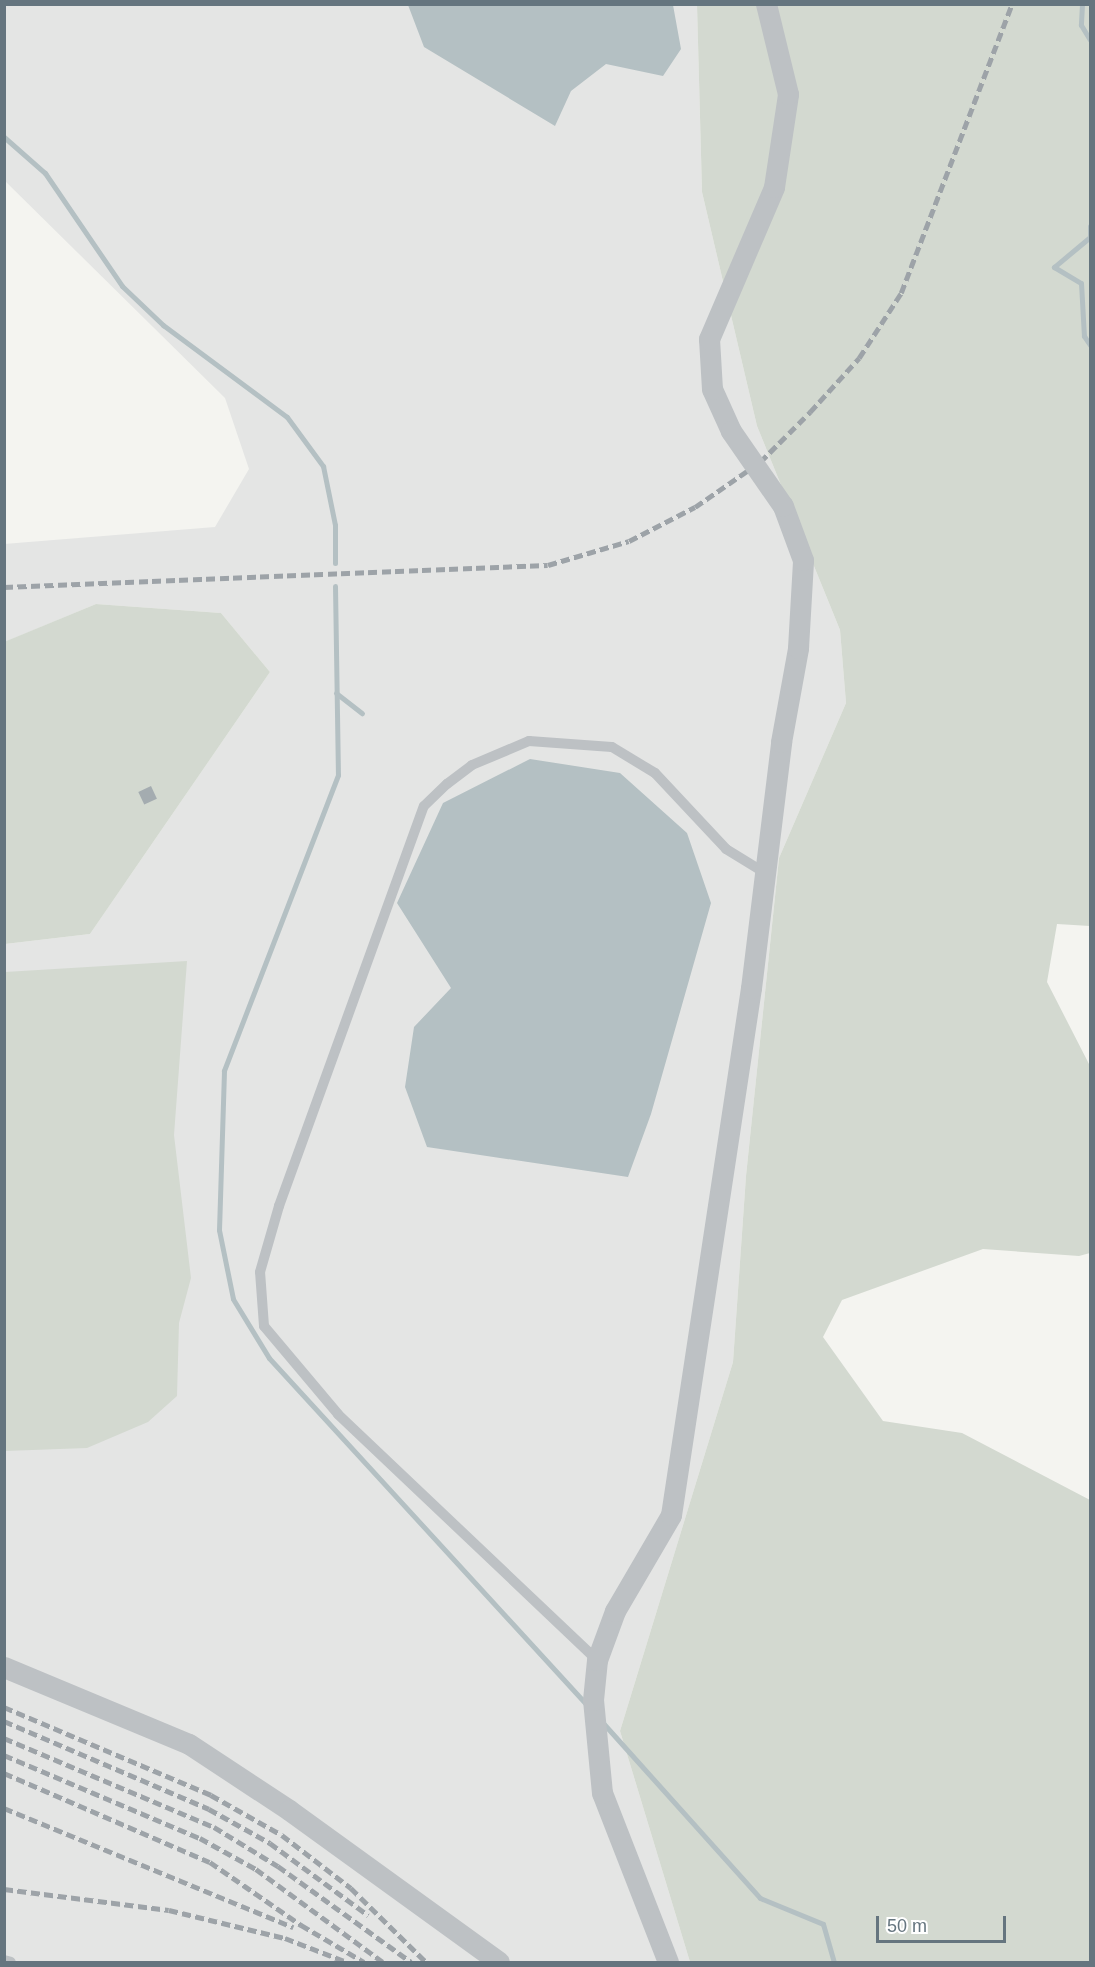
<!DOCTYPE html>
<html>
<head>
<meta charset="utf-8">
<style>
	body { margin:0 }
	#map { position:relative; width:1095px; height:1967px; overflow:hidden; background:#f4f4f0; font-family:Helvetica,sans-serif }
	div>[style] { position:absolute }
	.built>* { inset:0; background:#e4e5e4 }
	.green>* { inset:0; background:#d3d9d0 }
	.water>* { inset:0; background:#b4c0c3 }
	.stream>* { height:5px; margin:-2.5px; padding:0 2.5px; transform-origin:2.5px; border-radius:2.5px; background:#b4c0c3 }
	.building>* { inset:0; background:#a4acb0; transform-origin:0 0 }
	.service>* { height:10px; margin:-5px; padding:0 5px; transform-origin:5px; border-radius:5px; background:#bdc1c4 }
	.minor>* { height:21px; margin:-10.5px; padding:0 10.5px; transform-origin:10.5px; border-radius:10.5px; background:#bdc1c4 }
	.rail>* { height:4.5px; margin-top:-2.25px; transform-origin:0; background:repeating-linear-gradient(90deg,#9da3a8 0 9px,transparent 0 13.5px) }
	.minor-bridge>* { height:21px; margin:-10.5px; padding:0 10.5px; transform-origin:10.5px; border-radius:10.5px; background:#bdc1c4 }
	span { translate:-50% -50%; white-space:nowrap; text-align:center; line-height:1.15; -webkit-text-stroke:6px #fff; paint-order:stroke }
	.frame { position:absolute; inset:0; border:6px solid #65757f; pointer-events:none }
	.scale { position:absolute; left:876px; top:1916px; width:130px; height:27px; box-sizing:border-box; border:3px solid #65757f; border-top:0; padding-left:8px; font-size:18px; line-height:21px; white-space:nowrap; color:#65757f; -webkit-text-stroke:4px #fff; paint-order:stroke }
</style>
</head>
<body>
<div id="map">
	<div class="built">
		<i style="clip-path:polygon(5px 5px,697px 5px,702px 192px,757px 426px,840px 630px,846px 703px,779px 858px,746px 1176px,733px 1362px,620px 1731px,690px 1962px,5px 1962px,5px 944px,90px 934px,270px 672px,221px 613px,96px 604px,5px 642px,4px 544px,215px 527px,249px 469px,225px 398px,5px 181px)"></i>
	</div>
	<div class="green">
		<i style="clip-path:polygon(697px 5px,1090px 5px,1090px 926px,1057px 924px,1047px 982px,1090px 1066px,1090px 1253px,1079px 1256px,983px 1249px,842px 1300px,823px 1337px,883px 1421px,962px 1433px,1090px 1500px,1090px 1962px,690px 1962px,620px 1731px,733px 1362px,746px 1176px,779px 858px,846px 703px,840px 630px,757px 426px,702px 192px)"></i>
		<i style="clip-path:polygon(96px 604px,221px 613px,270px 672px,90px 934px,5px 944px,4px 642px)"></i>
		<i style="clip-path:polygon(187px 961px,174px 1135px,191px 1278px,179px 1323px,177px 1396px,148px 1422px,87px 1448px,5px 1451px,5px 972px)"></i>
	</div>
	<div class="water">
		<i style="clip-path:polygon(408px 5px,673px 5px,681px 49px,663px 76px,606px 64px,571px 91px,555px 126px,424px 47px)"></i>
		<i style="clip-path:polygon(530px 759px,620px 773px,687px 833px,711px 903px,651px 1114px,628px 1177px,427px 1147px,405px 1087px,414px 1027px,451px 988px,397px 903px,443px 803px)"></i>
	</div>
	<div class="stream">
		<i style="left:1082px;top:4px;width:21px;rotate:93deg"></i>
		<i style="left:1081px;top:25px;width:17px;rotate:59deg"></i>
		<i style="left:4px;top:137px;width:55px;rotate:41.3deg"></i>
		<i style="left:45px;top:173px;width:137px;rotate:55.7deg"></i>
		<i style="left:122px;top:286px;width:57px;rotate:43.6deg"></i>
		<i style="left:163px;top:325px;width:154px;rotate:36.6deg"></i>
		<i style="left:287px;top:417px;width:61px;rotate:53.7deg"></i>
		<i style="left:323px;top:466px;width:60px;rotate:78.5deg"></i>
		<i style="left:335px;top:525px;width:38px;rotate:90deg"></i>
		<i style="left:1090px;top:226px;width:11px;rotate:90deg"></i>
		<i style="left:1090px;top:237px;width:47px;rotate:140.2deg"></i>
		<i style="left:1054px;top:267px;width:31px;rotate:31deg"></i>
		<i style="left:1081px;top:283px;width:53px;rotate:86.8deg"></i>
		<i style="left:1084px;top:336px;width:11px;rotate:56deg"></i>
		<i style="left:335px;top:586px;width:189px;rotate:89.1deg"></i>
		<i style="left:338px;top:775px;width:317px;rotate:111.1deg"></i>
		<i style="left:224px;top:1071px;width:159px;rotate:91.8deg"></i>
		<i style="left:219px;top:1230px;width:70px;rotate:78.5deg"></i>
		<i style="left:233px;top:1299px;width:69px;rotate:58.6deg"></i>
		<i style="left:269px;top:1358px;width:471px;rotate:47.5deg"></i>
		<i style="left:336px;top:693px;width:33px;rotate:38deg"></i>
		<i style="left:603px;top:1723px;width:235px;rotate:48.1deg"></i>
		<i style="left:760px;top:1898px;width:68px;rotate:22.4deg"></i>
		<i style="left:823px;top:1924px;width:40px;rotate:74deg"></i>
	</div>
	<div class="building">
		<i style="left:151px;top:786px;width:14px;height:14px;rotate:65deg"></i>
	</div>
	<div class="service">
		<i style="left:597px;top:1660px;width:357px;rotate:-136.5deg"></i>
		<i style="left:338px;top:1414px;width:115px;rotate:-130.1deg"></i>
		<i style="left:264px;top:1326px;width:54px;rotate:-94.2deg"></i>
		<i style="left:260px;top:1272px;width:69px;rotate:-73.9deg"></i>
		<i style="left:279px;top:1206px;width:425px;rotate:-70.1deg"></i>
		<i style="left:424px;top:806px;width:32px;rotate:-44deg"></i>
		<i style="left:447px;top:784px;width:31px;rotate:-37deg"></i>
		<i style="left:472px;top:765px;width:62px;rotate:-22.8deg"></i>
		<i style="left:529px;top:741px;width:83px;rotate:4.1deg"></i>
		<i style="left:612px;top:747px;width:50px;rotate:31.2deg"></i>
		<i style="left:655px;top:773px;width:104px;rotate:46.9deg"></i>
		<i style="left:726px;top:849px;width:46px;rotate:31.6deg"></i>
		<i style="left:4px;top:1960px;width:7px;rotate:16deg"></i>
	</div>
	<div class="minor">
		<i style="left:731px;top:431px;width:46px;rotate:-114.3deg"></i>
		<i style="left:712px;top:389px;width:50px;rotate:-93.4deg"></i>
		<i style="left:709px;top:339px;width:165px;rotate:-66.8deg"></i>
		<i style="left:774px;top:187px;width:94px;rotate:-81.4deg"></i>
		<i style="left:788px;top:94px;width:93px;rotate:-103.7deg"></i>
		<i style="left:4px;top:1667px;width:200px;rotate:22.6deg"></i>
		<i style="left:189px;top:1744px;width:120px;rotate:33.4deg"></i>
		<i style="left:289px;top:1810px;width:259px;rotate:35.9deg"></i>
		<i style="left:668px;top:1962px;width:181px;rotate:-111.3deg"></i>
		<i style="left:602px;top:1793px;width:93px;rotate:-95.5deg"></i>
		<i style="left:593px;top:1700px;width:40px;rotate:-84.3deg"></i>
		<i style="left:597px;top:1660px;width:52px;rotate:-69.8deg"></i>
		<i style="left:615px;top:1611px;width:111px;rotate:-59.7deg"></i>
		<i style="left:671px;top:1515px;width:533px;rotate:-81.37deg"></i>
		<i style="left:751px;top:988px;width:248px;rotate:-83deg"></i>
		<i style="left:781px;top:742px;width:96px;rotate:-79.7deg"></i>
		<i style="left:798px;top:648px;width:88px;rotate:-86.7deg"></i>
		<i style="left:803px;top:560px;width:58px;rotate:-110.3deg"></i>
	</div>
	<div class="rail">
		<i style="left:4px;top:587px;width:544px;rotate:-2.32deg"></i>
		<i style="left:548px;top:565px;width:84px;rotate:-16.5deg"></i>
		<i style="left:629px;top:541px;width:74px;rotate:-27.3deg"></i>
		<i style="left:695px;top:507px;width:79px;rotate:-34.7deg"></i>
		<i style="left:760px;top:462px;width:71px;rotate:-45deg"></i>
		<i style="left:810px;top:412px;width:73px;rotate:-47.8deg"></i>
		<i style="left:859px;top:358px;width:77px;rotate:-57.1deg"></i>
		<i style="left:901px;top:293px;width:310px;rotate:-69deg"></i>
		<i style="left:4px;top:1707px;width:225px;rotate:23deg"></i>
		<i style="left:211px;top:1795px;width:81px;rotate:29.4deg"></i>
		<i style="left:282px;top:1835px;width:87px;rotate:37.5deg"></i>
		<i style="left:351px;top:1888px;width:105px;rotate:44.6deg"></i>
		<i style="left:4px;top:1721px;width:223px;rotate:23.2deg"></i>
		<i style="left:209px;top:1809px;width:70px;rotate:29.1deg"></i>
		<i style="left:270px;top:1843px;width:122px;rotate:36.3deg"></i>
		<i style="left:4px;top:1738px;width:228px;rotate:23deg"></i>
		<i style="left:214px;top:1827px;width:75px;rotate:31.4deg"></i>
		<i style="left:278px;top:1866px;width:164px;rotate:35.8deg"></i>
		<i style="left:4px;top:1755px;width:213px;rotate:23deg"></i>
		<i style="left:200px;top:1838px;width:64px;rotate:29deg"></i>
		<i style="left:256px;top:1869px;width:157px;rotate:36.2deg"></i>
		<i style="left:4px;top:1773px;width:224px;rotate:23.4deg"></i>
		<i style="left:210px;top:1862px;width:111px;rotate:34.7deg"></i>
		<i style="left:301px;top:1925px;width:73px;rotate:30.4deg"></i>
		<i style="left:4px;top:1808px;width:313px;rotate:22.4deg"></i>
		<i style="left:4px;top:1889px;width:166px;rotate:7.3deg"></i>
		<i style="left:169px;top:1910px;width:119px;rotate:13.6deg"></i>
		<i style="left:285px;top:1938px;width:66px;rotate:21.2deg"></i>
	</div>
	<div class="minor-bridge">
		<i style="left:731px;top:431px;width:91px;rotate:55.3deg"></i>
	</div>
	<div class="frame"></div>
	<div class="scale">50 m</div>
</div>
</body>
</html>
